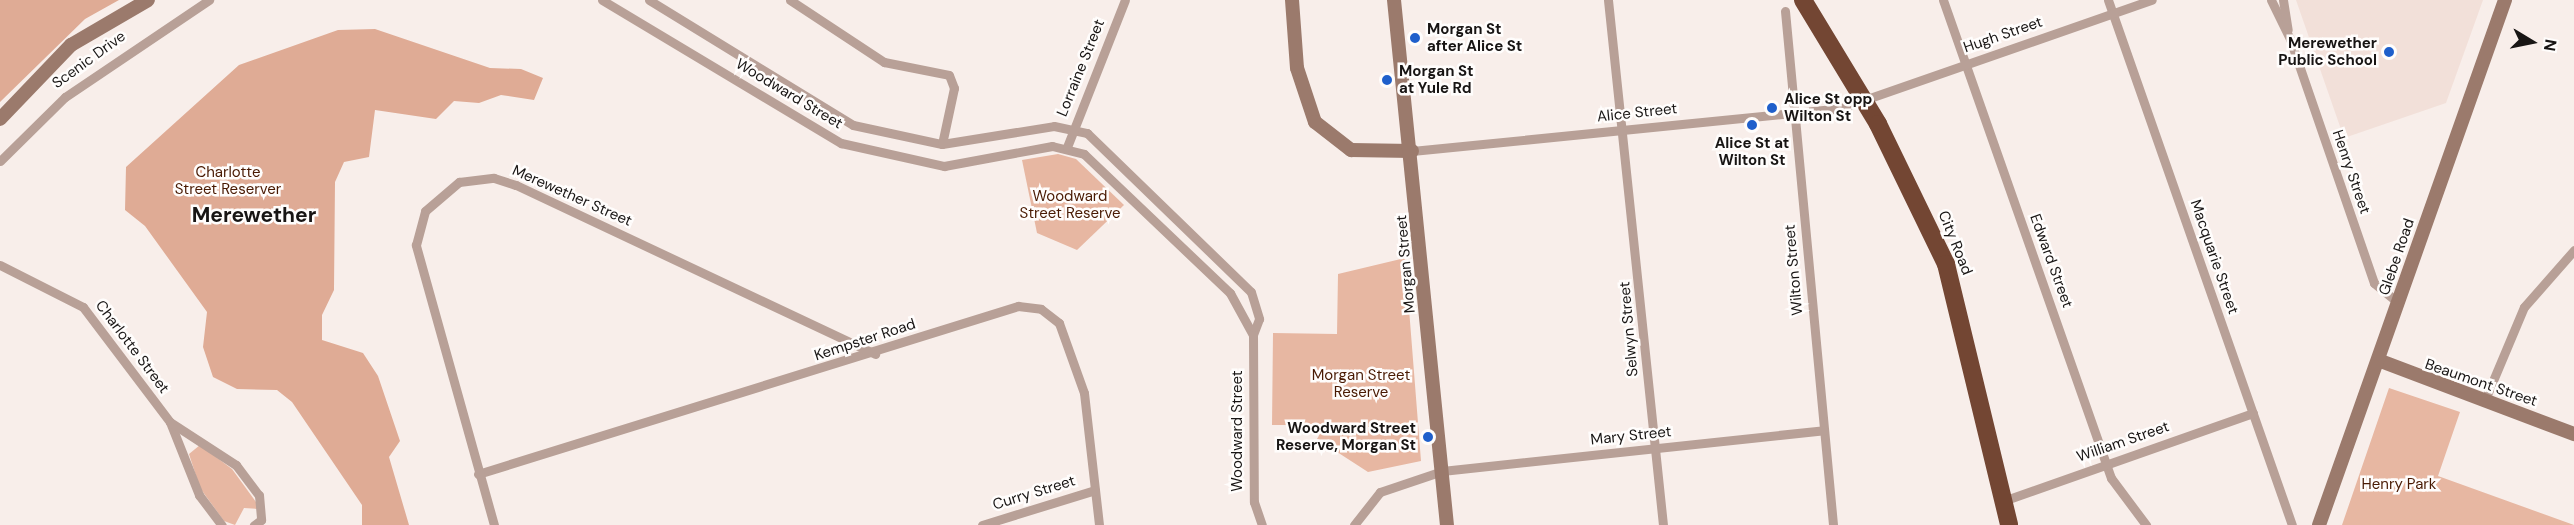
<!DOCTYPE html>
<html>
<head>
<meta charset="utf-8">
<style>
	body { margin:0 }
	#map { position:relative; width:2574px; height:525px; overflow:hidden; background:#f8eeea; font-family:"DM Sans",sans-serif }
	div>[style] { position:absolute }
	.built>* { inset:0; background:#f2e0d9 }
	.green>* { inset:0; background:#e7b7a2 }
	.forest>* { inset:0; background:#dfab95 }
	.street>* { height:9px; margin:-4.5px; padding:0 4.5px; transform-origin:4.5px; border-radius:4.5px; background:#b8a097 }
	.secondary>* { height:14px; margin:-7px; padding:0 7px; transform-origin:7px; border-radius:7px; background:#9b7a6c }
	.highway>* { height:18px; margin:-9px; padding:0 9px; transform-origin:9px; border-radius:9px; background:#734633 }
	.dots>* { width:16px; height:16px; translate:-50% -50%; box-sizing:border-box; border:3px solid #fffdfc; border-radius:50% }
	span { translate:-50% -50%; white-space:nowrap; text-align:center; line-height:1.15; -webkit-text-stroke:5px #fffdfc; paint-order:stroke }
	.poi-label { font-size:15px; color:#181514; font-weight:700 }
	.left { translate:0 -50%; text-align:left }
	.right { translate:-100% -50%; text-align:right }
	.street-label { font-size:15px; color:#181514 }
	.park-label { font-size:15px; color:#491a03 }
	.district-label { font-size:21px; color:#181514; font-weight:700 }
	.north { position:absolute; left:2502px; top:12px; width:60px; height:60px; -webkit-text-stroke:4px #fffdfc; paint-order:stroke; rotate:100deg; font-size:16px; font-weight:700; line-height:24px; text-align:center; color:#181514 }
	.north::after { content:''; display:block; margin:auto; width:21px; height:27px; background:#181514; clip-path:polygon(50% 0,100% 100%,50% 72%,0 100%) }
</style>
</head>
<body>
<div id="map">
	<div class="built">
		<i style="clip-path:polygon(2296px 0,2483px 0,2446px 103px,2344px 138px)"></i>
	</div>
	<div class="green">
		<i style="clip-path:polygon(1058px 154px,1076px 159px,1124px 205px,1077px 250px,1037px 233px,1022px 160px)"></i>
		<i style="clip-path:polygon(1405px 258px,1421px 461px,1368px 472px,1317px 439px,1325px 425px,1272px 425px,1273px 333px,1337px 334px,1338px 274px)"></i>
		<i style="clip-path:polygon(2389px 388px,2460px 412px,2438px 476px,2574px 525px,2342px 525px)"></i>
		<i style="clip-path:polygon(200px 445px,232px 469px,256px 502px,258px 509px,244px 508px,235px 525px,224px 521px,200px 488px,189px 454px)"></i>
	</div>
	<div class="forest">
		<i style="clip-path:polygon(0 0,119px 0,85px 19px,0 102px)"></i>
		<i style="clip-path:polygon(375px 29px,490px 68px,521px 69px,543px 78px,534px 100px,501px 95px,479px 103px,454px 101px,436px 119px,375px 110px,369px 157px,344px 162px,335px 182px,334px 290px,322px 315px,322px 340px,363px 353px,378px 376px,400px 441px,389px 457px,409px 525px,362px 525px,362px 505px,292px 402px,277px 390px,237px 389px,213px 377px,203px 347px,207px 312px,145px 226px,125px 210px,126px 167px,239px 65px,338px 30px)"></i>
	</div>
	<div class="street">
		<i style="left:602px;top:0;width:279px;rotate:30.9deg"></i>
		<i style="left:841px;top:143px;width:106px;rotate:12.6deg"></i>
		<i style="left:944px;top:166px;width:110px;rotate:-10.5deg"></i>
		<i style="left:1052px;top:146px;width:33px;rotate:14deg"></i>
		<i style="left:1084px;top:154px;width:202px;rotate:43.6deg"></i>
		<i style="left:1230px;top:293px;width:48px;rotate:61.3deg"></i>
		<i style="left:649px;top:0;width:239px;rotate:31.5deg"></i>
		<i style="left:853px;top:125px;width:91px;rotate:12.1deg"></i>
		<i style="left:942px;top:144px;width:113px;rotate:-9.1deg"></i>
		<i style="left:1054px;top:126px;width:34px;rotate:12deg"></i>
		<i style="left:1087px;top:133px;width:228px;rotate:44.1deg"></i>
		<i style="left:1251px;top:292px;width:28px;rotate:73deg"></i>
		<i style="left:1259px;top:319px;width:17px;rotate:111deg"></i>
		<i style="left:1253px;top:335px;width:167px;rotate:89.7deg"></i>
		<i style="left:1254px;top:502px;width:24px;rotate:71deg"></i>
		<i style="left:790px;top:0;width:113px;rotate:33.4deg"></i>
		<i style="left:884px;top:62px;width:66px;rotate:11.3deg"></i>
		<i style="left:949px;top:75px;width:14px;rotate:69deg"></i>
		<i style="left:954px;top:88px;width:57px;rotate:102.1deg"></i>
		<i style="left:1608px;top:0;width:528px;rotate:84.02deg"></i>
		<i style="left:1943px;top:0;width:507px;rotate:70.64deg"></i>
		<i style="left:2111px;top:478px;width:59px;rotate:53.3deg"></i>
		<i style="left:2108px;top:0;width:556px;rotate:70.69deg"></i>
		<i style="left:2271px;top:0;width:43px;rotate:64deg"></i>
		<i style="left:2290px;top:39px;width:258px;rotate:71deg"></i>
		<i style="left:2374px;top:283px;width:32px;rotate:39deg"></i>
		<i style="left:2283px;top:0;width:30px;rotate:81deg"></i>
		<i style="left:1785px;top:11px;width:516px;rotate:84.66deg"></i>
		<i style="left:1067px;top:147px;width:158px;rotate:-68.5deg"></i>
		<i style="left:1412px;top:151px;width:431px;rotate:-5.7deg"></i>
		<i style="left:1841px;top:108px;width:329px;rotate:-19.2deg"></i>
		<i style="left:0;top:161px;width:91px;rotate:-44.6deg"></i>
		<i style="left:65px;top:97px;width:174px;rotate:-34deg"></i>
		<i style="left:0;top:265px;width:93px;rotate:26.8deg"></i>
		<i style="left:83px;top:307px;width:144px;rotate:52.9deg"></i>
		<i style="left:170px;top:422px;width:79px;rotate:68.3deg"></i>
		<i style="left:199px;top:495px;width:38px;rotate:53deg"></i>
		<i style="left:2484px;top:402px;width:103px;rotate:-67.2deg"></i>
		<i style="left:2524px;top:307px;width:76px;rotate:-48.7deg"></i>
		<i style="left:170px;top:422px;width:79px;rotate:33.1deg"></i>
		<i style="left:236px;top:465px;width:38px;rotate:53deg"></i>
		<i style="left:259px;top:495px;width:25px;rotate:85deg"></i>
		<i style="left:261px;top:520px;width:9px;rotate:144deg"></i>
		<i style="left:478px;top:474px;width:566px;rotate:-17.28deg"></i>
		<i style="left:1018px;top:306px;width:23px;rotate:7deg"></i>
		<i style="left:1041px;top:309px;width:23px;rotate:38deg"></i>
		<i style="left:1059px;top:323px;width:74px;rotate:70.3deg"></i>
		<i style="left:1084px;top:393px;width:133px;rotate:83.5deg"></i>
		<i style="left:2003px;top:501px;width:265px;rotate:-19.4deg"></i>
		<i style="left:494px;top:525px;width:291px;rotate:-105.6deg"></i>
		<i style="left:416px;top:245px;width:35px;rotate:-75deg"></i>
		<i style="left:425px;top:211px;width:45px;rotate:-40.5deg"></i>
		<i style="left:459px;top:182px;width:35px;rotate:-7deg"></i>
		<i style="left:494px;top:178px;width:23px;rotate:18deg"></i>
		<i style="left:516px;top:185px;width:397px;rotate:25.2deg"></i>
		<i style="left:982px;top:525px;width:118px;rotate:-17.2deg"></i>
		<i style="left:1354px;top:525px;width:42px;rotate:-51.8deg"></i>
		<i style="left:1380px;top:492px;width:65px;rotate:-18.7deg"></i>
		<i style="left:1442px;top:471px;width:384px;rotate:-6.1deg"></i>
	</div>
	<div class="secondary">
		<i style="left:1292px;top:0;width:68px;rotate:85.8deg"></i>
		<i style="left:1297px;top:68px;width:57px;rotate:71.6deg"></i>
		<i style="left:1315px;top:122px;width:46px;rotate:37.9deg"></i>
		<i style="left:1351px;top:150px;width:61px;rotate:0.9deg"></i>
		<i style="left:1394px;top:0;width:528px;rotate:84.24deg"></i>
		<i style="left:0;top:119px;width:103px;rotate:-46.2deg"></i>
		<i style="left:71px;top:45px;width:89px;rotate:-30.3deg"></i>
		<i style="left:2378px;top:360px;width:210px;rotate:20.7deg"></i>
		<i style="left:2319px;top:525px;width:557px;rotate:-70.49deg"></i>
	</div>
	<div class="highway">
		<i style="left:1803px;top:0;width:145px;rotate:58.8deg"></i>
		<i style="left:1878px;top:124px;width:156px;rotate:64.1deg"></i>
		<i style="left:1946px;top:264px;width:268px;rotate:76.4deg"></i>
	</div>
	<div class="dots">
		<i style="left:1415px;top:38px;background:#1f5fcb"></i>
		<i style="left:2389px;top:52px;background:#1f5fcb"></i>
		<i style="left:1387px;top:80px;background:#1f5fcb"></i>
		<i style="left:1772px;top:108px;background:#1f5fcb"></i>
		<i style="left:1752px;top:125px;background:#1f5fcb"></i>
		<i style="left:1428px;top:437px;background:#1f5fcb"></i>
	</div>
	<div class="poi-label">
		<span class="left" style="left:1427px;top:38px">Morgan St<br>after Alice St</span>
		<span class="right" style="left:2377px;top:52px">Merewether<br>Public School</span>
		<span class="left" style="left:1399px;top:80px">Morgan St<br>at Yule Rd</span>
		<span class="left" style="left:1784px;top:108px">Alice St opp<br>Wilton St</span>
		<span style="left:1752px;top:152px">Alice St at<br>Wilton St</span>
		<span class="right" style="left:1416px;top:437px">Woodward Street<br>Reserve, Morgan St</span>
	</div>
	<div class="street-label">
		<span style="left:2003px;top:35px;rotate:-19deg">Hugh Street</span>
		<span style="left:89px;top:60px;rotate:-36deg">Scenic Drive</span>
		<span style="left:1081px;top:68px;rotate:-68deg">Lorraine Street</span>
		<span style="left:789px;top:94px;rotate:31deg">Woodward Street</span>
		<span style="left:1637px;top:113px;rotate:-6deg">Alice Street</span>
		<span style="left:2351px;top:172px;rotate:71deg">Henry Street</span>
		<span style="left:572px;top:196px;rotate:24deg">Merewether Street</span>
		<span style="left:1955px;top:243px;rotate:68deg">City Road</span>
		<span style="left:2214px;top:257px;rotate:71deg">Macquarie Street</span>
		<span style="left:2397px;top:257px;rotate:-71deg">Glebe Road</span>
		<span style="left:2051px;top:261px;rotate:70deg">Edward Street</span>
		<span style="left:1406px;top:264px;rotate:-95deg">Morgan Street</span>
		<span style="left:1794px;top:270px;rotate:-95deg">Wilton Street</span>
		<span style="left:1629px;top:329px;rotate:-95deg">Selwyn Street</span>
		<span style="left:865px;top:340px;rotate:-18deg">Kempster Road</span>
		<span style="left:132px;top:347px;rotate:53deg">Charlotte Street</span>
		<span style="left:2481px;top:383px;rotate:19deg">Beaumont Street</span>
		<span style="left:1238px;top:431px;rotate:-90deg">Woodward Street</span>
		<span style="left:1631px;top:436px;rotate:-6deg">Mary Street</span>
		<span style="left:2123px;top:442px;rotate:-19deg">William Street</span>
		<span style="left:1034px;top:493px;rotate:-17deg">Curry Street</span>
	</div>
	<div class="park-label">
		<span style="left:228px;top:181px">Charlotte<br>Street Reserver</span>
		<span style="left:1070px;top:205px">Woodward<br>Street Reserve</span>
		<span style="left:1361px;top:384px">Morgan Street<br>Reserve</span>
		<span style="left:2399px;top:485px">Henry Park</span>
	</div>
	<div class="district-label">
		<span style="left:254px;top:215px">Merewether</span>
	</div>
	<div class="north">N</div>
</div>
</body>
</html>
